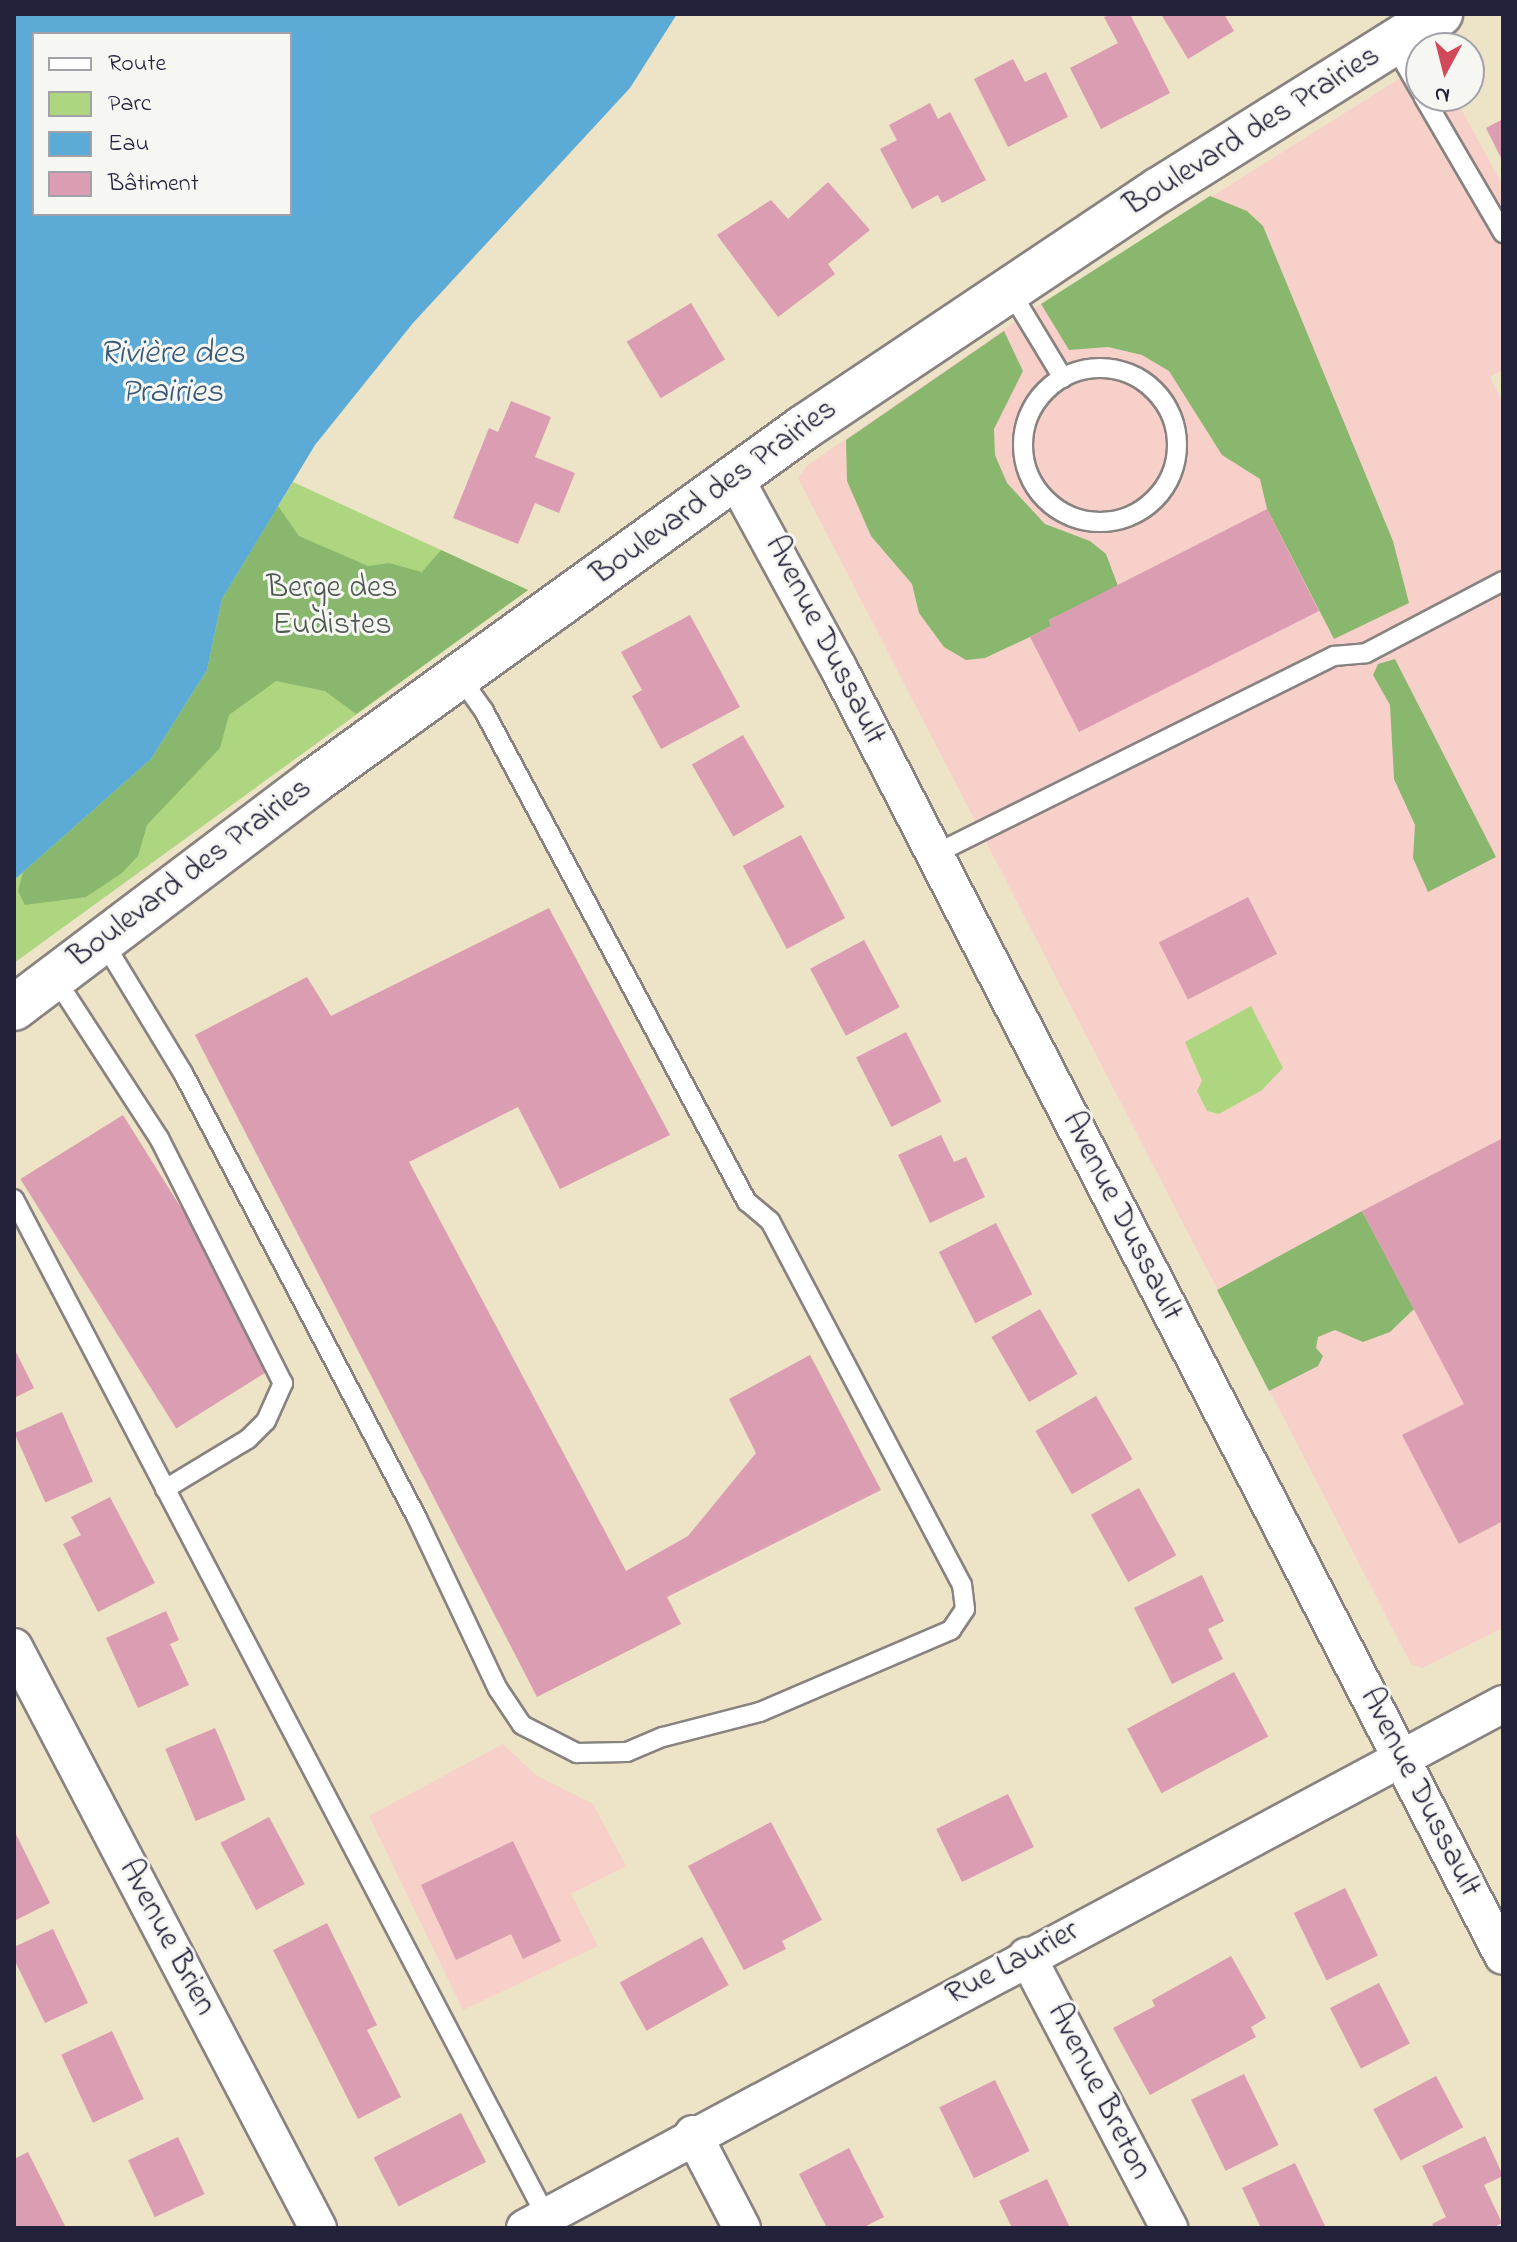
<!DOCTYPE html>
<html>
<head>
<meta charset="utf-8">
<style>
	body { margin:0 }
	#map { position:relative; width:1517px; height:2242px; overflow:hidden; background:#ede3c6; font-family:"Indie Flower",sans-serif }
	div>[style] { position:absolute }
	.built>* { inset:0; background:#f7d0ca }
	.green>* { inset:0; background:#aed680 }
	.forest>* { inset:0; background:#8ab76e }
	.water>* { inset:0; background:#5cabd6 }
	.building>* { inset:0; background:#da9db2; transform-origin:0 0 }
	.roads { filter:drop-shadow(2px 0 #888280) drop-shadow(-2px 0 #888280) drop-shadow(0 2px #888280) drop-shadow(0 -2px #888280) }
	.lane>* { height:18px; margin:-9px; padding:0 9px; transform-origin:9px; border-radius:9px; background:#fff }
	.lane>.ring { margin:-9px; padding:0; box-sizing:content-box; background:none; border:18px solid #fff; border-radius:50% }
	.street>* { height:36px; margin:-18px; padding:0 18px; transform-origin:18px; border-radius:18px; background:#fff }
	.secondary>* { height:44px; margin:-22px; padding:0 22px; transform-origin:22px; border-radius:22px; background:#fff }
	span { translate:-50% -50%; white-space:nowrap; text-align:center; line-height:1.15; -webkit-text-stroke:6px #f6f6f2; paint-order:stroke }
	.street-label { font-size:32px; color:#22223b }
	.park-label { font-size:32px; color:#4c5850 }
	.water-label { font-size:34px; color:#395979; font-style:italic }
	.frame { position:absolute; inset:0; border:16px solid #22223b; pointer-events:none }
	.legend { position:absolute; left:32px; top:32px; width:260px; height:184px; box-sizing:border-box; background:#f6f6f2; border:2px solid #a1a1a9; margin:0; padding:10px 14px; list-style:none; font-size:24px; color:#22223b }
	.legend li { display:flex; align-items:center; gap:16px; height:40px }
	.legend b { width:40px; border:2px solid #a1a1a9 }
	.north { position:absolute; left:1405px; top:32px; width:80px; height:80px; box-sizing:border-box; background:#f6f6f2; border:2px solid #a1a1a9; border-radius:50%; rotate:187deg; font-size:22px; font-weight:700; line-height:32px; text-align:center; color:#22223b }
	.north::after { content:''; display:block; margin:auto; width:28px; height:36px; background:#d1495b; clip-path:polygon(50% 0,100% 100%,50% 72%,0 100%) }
</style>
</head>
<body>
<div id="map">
	<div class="built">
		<i style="clip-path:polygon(1421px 65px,1421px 96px,1454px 96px,1503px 186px,1503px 370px,1490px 377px,1503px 403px,1503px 1628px,1422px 1668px,1411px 1664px,798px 478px,808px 465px,1041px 304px)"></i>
		<i style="clip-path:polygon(503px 1744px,537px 1776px,593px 1804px,626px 1866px,571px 1894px,598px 1946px,463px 2010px,369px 1816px)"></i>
	</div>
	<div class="green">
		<i style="clip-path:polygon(293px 482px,528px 590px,14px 963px,14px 880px,151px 759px,207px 670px,222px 599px)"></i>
		<i style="clip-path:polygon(1251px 1006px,1283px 1068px,1262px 1090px,1219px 1114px,1207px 1111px,1197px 1091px,1202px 1081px,1185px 1042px)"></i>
	</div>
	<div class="forest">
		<i style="clip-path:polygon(1210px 196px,1247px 211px,1263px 226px,1393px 541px,1409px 603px,1334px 639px,1267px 509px,1260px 479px,1222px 455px,1169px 371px,1142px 355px,1108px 347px,1069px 350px,1041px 304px)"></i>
		<i style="clip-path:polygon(1004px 331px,1023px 371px,994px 429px,995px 455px,1007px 483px,1045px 524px,1090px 541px,1106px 554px,1118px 586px,1049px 620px,1051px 626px,1030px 637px,985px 658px,966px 660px,944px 647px,919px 613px,912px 584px,871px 536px,847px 481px,846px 440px)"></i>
		<i style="clip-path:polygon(278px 506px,299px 536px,368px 566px,389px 563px,422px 572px,441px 550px,528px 590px,356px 714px,325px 691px,276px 681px,229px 715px,220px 748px,147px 825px,138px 856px,122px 873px,86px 897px,25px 905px,18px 891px,23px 872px,151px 759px,207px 670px,222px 599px)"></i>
		<i style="clip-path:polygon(1395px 659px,1496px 857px,1428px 892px,1413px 858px,1415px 825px,1394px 779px,1390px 705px,1373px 675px,1378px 664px)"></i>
		<i style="clip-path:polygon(1362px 1211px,1414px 1309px,1390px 1332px,1363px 1342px,1335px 1330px,1318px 1337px,1316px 1348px,1323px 1356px,1318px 1366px,1269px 1391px,1217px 1290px)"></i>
	</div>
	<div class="water">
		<i style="clip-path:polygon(evenodd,14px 14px,677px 14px,630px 88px,413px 323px,315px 445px,222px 599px,207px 670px,151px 759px,14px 880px,14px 14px,34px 34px,290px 34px,290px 214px,34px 214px,34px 34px)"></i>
	</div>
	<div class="building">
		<i style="clip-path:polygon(1111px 14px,1130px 14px,1170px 93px,1101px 129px,1070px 68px,1118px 43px,1104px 17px)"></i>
		<i style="clip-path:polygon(1161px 14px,1224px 14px,1234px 31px,1188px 59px)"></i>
		<i style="clip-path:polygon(1013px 59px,1025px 82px,1046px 72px,1068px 117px,1008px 147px,974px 79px)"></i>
		<i style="clip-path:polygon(930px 103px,938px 119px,950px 112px,986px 180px,942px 203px,938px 195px,912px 209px,880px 149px,897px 140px,889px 125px)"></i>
		<i style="clip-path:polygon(1503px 119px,1503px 162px,1486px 128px)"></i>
		<i style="clip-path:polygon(828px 182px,870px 230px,828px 264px,835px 274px,778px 317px,717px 235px,771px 200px,788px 219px)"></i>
		<i style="left:691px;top:303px;width:66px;height:75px;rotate:59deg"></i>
		<i style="clip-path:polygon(511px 401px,551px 417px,535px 457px,575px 473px,559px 513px,535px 503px,518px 544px,453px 518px,489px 428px,498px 432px)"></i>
		<i style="clip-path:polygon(1267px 509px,1319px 611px,1079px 732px,1030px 637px,1051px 626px,1049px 620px)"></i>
		<i style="clip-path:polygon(690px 615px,740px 707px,661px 749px,632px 696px,642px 690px,621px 652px)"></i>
		<i style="left:743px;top:735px;width:83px;height:59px;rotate:60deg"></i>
		<i style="left:801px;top:835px;width:94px;height:66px;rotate:62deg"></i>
		<i style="left:1248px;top:897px;width:64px;height:100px;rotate:63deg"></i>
		<i style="clip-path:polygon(549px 908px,670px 1135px,560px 1189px,518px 1107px,409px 1162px,626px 1571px,688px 1536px,756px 1453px,729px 1399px,810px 1355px,881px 1490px,667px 1597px,681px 1624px,537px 1697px,195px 1035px,307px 977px,331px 1016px)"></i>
		<i style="left:864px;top:940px;width:76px;height:61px;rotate:62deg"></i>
		<i style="left:906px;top:1032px;width:78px;height:56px;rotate:63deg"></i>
		<i style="left:123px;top:1115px;width:294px;height:121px;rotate:58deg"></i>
		<i style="clip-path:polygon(941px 1135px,954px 1162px,966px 1157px,985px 1197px,930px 1223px,898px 1155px)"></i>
		<i style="clip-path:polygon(1503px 1138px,1503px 1521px,1459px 1544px,1402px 1435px,1464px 1404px,1362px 1211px)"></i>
		<i style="left:996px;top:1223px;width:80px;height:64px;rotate:63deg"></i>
		<i style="left:1040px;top:1309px;width:75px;height:56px;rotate:60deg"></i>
		<i style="clip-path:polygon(14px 1348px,34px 1388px,14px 1398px)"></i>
		<i style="left:1096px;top:1396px;width:73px;height:70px;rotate:60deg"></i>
		<i style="left:62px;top:1412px;width:76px;height:52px;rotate:66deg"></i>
		<i style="left:1139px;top:1488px;width:77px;height:55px;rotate:61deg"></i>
		<i style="clip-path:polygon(110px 1497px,155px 1583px,98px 1612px,63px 1544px,81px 1535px,71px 1517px)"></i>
		<i style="clip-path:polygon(1202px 1575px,1224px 1621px,1208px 1629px,1223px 1659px,1172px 1684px,1134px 1608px)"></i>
		<i style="clip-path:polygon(166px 1611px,179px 1640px,170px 1644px,189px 1685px,138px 1708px,106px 1638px)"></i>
		<i style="left:1234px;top:1672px;width:73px;height:121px;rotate:62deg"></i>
		<i style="left:215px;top:1728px;width:78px;height:54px;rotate:67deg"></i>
		<i style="left:1008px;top:1794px;width:59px;height:80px;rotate:64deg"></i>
		<i style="left:269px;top:1817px;width:76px;height:55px;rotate:62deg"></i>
		<i style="clip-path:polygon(771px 1822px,822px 1920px,782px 1941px,786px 1949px,744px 1970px,688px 1866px)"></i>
		<i style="clip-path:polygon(14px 1830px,50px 1903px,14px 1921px)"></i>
		<i style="clip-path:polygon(513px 1841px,561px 1941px,523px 1959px,511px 1934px,456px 1960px,421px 1885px)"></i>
		<i style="left:1345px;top:1888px;width:75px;height:57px;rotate:64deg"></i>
		<i style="clip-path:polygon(327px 1923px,377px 2025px,367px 2030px,401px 2097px,358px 2119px,273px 1950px)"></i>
		<i style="clip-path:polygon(53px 1929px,88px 2003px,45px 2023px,14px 1959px,14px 1947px)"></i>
		<i style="left:702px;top:1937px;width:55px;height:94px;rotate:61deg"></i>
		<i style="clip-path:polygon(1231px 1956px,1266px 2018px,1251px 2027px,1256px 2037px,1150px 2095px,1113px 2028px,1155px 2006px,1152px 2000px)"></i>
		<i style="left:1379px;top:1983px;width:68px;height:55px;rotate:63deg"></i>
		<i style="left:112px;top:2031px;width:75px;height:56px;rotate:65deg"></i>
		<i style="left:1244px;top:2074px;width:79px;height:59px;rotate:64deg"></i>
		<i style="left:1436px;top:2076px;width:58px;height:71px;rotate:62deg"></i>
		<i style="left:995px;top:2080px;width:79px;height:62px;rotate:64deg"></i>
		<i style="left:461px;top:2113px;width:55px;height:98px;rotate:63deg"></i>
		<i style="clip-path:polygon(1485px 2136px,1503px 2176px,1484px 2185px,1502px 2223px,1492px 2228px,1434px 2228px,1432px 2224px,1446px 2217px,1422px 2166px)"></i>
		<i style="left:178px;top:2137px;width:63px;height:55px;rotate:65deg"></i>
		<i style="clip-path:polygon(849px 2148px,884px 2217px,862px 2228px,827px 2228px,799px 2174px)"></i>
		<i style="clip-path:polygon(28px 2152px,66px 2228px,14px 2228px,14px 2159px)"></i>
		<i style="clip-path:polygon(1295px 2163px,1326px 2228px,1261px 2228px,1242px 2188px)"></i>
		<i style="clip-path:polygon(1047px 2179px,1070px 2228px,1012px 2228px,999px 2201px)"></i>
	</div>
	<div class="roads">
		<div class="lane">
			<i style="left:1393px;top:43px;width:56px;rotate:60.3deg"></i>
			<i style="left:1423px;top:96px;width:159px;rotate:59.7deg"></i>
			<i style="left:1009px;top:289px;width:104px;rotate:58.8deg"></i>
			<i class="ring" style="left:1023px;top:368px;width:136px;height:136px"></i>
			<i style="left:933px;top:855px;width:448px;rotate:-26.4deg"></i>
			<i style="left:1334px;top:656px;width:32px;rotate:-5deg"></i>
			<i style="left:1366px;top:653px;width:155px;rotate:-27.7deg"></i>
			<i style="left:103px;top:941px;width:154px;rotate:58.8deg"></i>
			<i style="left:183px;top:1073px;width:503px;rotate:62.26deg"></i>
			<i style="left:417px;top:1518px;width:189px;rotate:64.7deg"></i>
			<i style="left:498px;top:1689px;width:43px;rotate:56.3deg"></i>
			<i style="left:522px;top:1725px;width:62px;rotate:27deg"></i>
			<i style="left:577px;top:1753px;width:50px;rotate:-1.1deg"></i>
			<i style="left:627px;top:1752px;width:39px;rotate:-23deg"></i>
			<i style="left:663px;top:1737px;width:100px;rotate:-14.5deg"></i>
			<i style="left:760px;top:1712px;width:208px;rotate:-23.2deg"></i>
			<i style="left:951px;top:1630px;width:25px;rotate:-56deg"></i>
			<i style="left:965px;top:1609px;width:24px;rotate:-97deg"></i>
			<i style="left:962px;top:1585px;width:412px;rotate:-117.8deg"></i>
			<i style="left:770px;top:1221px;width:30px;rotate:-140deg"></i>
			<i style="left:747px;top:1202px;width:557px;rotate:-118.18deg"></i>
			<i style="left:484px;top:711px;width:43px;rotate:-125.5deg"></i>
			<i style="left:55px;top:978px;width:191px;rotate:57deg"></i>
			<i style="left:159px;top:1138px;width:275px;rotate:63.2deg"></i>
			<i style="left:283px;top:1383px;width:42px;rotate:114.1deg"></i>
			<i style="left:266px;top:1421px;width:25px;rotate:135deg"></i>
			<i style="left:248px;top:1439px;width:97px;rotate:148.9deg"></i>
			<i style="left:14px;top:1199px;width:1148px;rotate:62.39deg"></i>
		</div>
		<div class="street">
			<i style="left:736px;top:480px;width:213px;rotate:61.4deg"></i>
			<i style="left:838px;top:667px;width:1450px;rotate:62.71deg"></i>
			<i style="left:14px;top:1647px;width:656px;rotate:62.38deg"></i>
			<i style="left:1027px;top:1956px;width:307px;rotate:62.4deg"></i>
			<i style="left:693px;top:2134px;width:106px;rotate:62.5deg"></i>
			<i style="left:525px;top:2228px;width:1110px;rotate:-28.18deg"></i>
		</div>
		<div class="secondary">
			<i style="left:14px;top:1008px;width:376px;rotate:-37.1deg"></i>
			<i style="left:314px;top:781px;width:603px;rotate:-35.82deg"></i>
			<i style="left:803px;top:428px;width:428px;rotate:-33.8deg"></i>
			<i style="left:1159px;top:190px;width:332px;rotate:-32.1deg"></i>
		</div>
	</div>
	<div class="street-label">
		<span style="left:1253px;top:132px;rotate:-32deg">Boulevard des Prairies</span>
		<span style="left:715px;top:493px;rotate:-36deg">Boulevard des Prairies</span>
		<span style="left:824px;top:641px;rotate:63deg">Avenue Dussault</span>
		<span style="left:191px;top:874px;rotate:-37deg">Boulevard des Prairies</span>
		<span style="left:1121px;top:1217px;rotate:63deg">Avenue Dussault</span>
		<span style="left:1419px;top:1793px;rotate:63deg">Avenue Dussault</span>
		<span style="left:166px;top:1938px;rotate:62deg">Avenue Brien</span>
		<span style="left:1013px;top:1964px;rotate:-28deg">Rue Laurier</span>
		<span style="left:1098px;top:2092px;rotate:63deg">Avenue Breton</span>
	</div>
	<div class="park-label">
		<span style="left:332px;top:608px">Berge des<br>Eudistes</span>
	</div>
	<div class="water-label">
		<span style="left:172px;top:374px">Rivière des<br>Prairies</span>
	</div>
	<div class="frame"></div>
	<ul class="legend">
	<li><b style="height:10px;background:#fff"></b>Route</li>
	<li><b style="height:22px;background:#aed680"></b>Parc</li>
	<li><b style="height:22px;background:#5cabd6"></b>Eau</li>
	<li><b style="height:22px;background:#da9db2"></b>Bâtiment</li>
	</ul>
	<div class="north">N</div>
</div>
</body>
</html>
